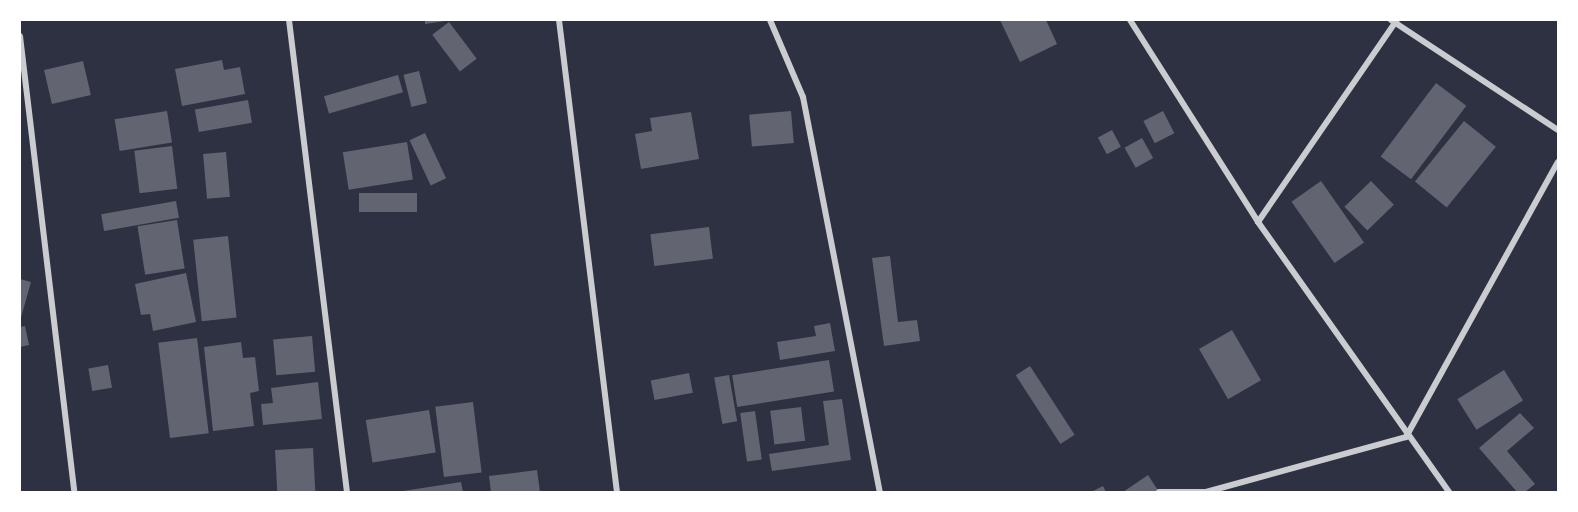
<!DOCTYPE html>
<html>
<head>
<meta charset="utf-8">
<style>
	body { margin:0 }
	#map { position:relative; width:1578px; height:512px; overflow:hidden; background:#2d3142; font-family:Poppins,sans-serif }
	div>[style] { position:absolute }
	.building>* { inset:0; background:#626471; transform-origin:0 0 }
	.minor>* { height:6px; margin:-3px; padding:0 3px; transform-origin:3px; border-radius:3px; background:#caccd0 }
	span { translate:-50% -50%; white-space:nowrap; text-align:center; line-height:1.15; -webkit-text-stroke:5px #fff; paint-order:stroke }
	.frame { position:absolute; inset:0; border:21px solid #fff; pointer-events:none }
</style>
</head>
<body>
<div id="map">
	<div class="building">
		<i style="clip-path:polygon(425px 20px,445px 20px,445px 21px,425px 24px)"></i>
		<i style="clip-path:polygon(1000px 20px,1046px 20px,1057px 44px,1020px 62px)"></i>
		<i style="left:449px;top:22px;width:46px;height:21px;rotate:53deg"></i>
		<i style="clip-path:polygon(222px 60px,224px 70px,240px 67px,245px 94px,182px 106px,175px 69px)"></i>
		<i style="left:83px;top:61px;width:35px;height:40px;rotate:77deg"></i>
		<i style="left:419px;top:71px;width:33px;height:16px;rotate:76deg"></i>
		<i style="left:398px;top:75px;width:18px;height:77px;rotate:74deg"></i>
		<i style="left:1436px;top:83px;width:38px;height:92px;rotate:37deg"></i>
		<i style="left:248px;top:100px;width:23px;height:54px;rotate:80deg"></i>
		<i style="left:167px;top:111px;width:32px;height:53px;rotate:81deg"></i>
		<i style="left:791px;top:111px;width:32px;height:42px;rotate:85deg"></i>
		<i style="left:1163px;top:111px;width:25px;height:22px;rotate:63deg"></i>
		<i style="clip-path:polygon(691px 112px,699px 159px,641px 169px,635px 134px,652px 131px,650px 118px)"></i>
		<i style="left:1464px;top:121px;width:41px;height:78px;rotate:39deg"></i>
		<i style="left:1112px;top:130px;width:19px;height:16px;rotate:62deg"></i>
		<i style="left:425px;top:133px;width:50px;height:17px;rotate:65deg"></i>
		<i style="left:1142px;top:138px;width:23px;height:20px;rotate:61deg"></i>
		<i style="left:407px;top:142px;width:38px;height:65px;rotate:81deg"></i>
		<i style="left:172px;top:146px;width:43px;height:38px;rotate:83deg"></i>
		<i style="left:226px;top:152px;width:45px;height:23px;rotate:85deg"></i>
		<i style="left:1321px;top:181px;width:75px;height:36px;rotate:55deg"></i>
		<i style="left:1371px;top:181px;width:33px;height:37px;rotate:46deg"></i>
		<i style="left:417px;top:193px;width:19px;height:58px;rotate:90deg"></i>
		<i style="left:176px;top:201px;width:17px;height:76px;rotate:80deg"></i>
		<i style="left:177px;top:220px;width:49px;height:40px;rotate:81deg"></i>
		<i style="left:709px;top:227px;width:32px;height:59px;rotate:83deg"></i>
		<i style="left:228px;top:236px;width:82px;height:35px;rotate:84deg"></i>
		<i style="clip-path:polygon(890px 256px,898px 322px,917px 320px,920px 341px,884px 346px,872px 258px)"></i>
		<i style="clip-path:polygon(186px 273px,196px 322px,153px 331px,150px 314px,141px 315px,135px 284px)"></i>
		<i style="clip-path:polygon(20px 279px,31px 282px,20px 321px)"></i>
		<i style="clip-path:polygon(830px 323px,835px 351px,780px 360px,777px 342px,816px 336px,814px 326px)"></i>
		<i style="clip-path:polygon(25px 326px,29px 345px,20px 347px,20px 327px)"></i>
		<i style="left:1232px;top:330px;width:58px;height:38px;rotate:60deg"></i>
		<i style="left:312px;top:336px;width:36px;height:39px;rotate:85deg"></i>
		<i style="left:197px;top:338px;width:96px;height:39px;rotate:83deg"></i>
		<i style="clip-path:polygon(241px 342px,243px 358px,255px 357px,259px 391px,250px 393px,254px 426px,213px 431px,204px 347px)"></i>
		<i style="left:829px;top:360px;width:32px;height:98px;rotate:81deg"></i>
		<i style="left:108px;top:365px;width:23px;height:20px;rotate:80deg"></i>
		<i style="left:1030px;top:366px;width:82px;height:17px;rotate:57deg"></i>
		<i style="left:1504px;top:370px;width:36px;height:55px;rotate:58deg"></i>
		<i style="left:689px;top:373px;width:20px;height:39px;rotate:79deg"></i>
		<i style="left:729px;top:375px;width:47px;height:15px;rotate:80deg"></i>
		<i style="clip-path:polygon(318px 382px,322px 419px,263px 425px,261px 404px,273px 403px,271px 388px)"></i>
		<i style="clip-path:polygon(842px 399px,851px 460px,772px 471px,769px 454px,829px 445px,823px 401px)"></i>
		<i style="left:473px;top:402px;width:71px;height:38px;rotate:83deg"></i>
		<i style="left:801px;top:407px;width:34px;height:31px;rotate:83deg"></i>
		<i style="left:429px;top:410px;width:43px;height:64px;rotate:81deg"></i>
		<i style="left:755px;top:411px;width:49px;height:15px;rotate:82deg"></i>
		<i style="clip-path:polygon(1520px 413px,1534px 428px,1507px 451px,1535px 484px,1525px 492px,1517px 492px,1479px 448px)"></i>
		<i style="left:313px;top:448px;width:44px;height:38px;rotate:87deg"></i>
		<i style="clip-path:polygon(537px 470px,540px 492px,491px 492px,489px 476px)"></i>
		<i style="clip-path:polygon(1148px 475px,1159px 492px,1123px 492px)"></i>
		<i style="clip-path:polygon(461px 482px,463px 492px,403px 492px,403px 491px)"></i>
		<i style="clip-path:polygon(1103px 486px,1106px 492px,1091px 492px)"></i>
	</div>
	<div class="minor">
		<i style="left:289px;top:20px;width:476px;rotate:83deg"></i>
		<i style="left:559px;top:20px;width:476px;rotate:83deg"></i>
		<i style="left:770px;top:20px;width:84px;rotate:66.8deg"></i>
		<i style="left:803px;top:97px;width:402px;rotate:79deg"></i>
		<i style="left:1130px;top:20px;width:239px;rotate:57.6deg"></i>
		<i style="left:1258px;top:222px;width:331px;rotate:54.7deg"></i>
		<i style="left:1391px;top:20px;width:200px;rotate:33.4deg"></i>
		<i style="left:20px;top:36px;width:459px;rotate:83.2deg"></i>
		<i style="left:1258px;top:222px;width:245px;rotate:-55.5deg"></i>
		<i style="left:1159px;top:492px;width:47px"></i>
		<i style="left:1206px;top:492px;width:207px;rotate:-15.4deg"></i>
		<i style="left:1406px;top:437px;width:314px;rotate:-61.1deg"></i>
	</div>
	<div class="frame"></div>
</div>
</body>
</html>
